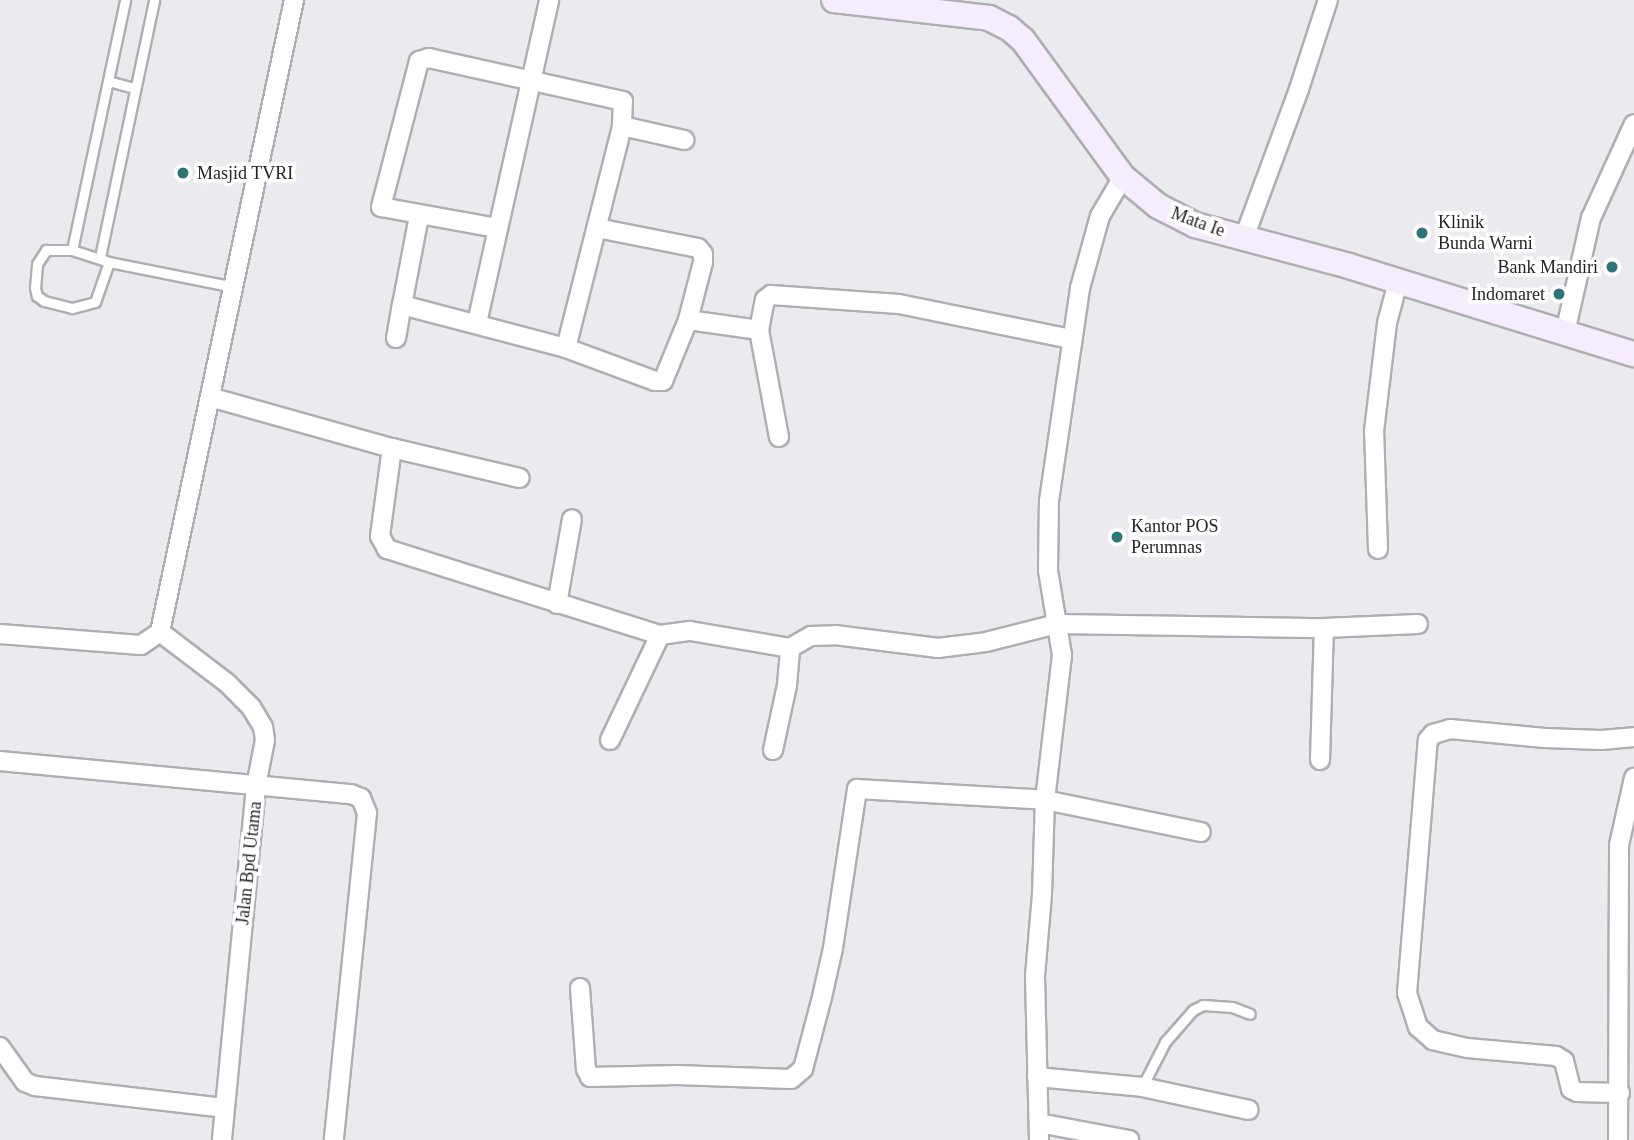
<!DOCTYPE html>
<html>
<head>
<meta charset="utf-8">
<style>
	body { margin:0 }
	#map { position:relative; width:1634px; height:1140px; overflow:hidden; background:#ebeaef; font-family:Georgia,serif }
	div>[style] { position:absolute }
	.roads { filter:drop-shadow(2px 0 #afafb3) drop-shadow(-2px 0 #afafb3) drop-shadow(0 2px #afafb3) drop-shadow(0 -2px #afafb3) }
	.lane>* { height:9px; margin:-4.5px; padding:0 4.5px; transform-origin:4.5px; border-radius:4.5px; background:#fff }
	.street>* { height:18px; margin:-9px; padding:0 9px; transform-origin:9px; border-radius:9px; background:#fff }
	.secondary>* { height:24px; margin:-12px; padding:0 12px; transform-origin:12px; border-radius:12px; background:#f5ecfc }
	.dots>* { width:19px; height:19px; translate:-50% -50%; box-sizing:border-box; border:4px solid #fff; border-radius:50% }
	span { translate:-50% -50%; white-space:nowrap; text-align:center; line-height:1.15; -webkit-text-stroke:7px #fff; paint-order:stroke }
	.poi-label { font-size:18px; color:#252526 }
	.left { translate:0 -50%; text-align:left }
	.right { translate:-100% -50%; text-align:right }
	.street-label { font-size:18px; color:#252526 }
</style>
</head>
<body>
<div id="map">
	<div class="roads">
		<div class="lane">
			<i style="left:108px;top:81px;width:28px;rotate:15deg"></i>
			<i style="left:72px;top:250px;width:256px;rotate:-78deg"></i>
			<i style="left:100px;top:257px;width:263px;rotate:-78.1deg"></i>
			<i style="left:109px;top:262px;width:42px;rotate:109.3deg"></i>
			<i style="left:95px;top:302px;width:24px;rotate:165deg"></i>
			<i style="left:72px;top:308px;width:29px;rotate:-166deg"></i>
			<i style="left:44px;top:301px;width:9px;rotate:-144deg"></i>
			<i style="left:37px;top:296px;width:8px;rotate:-104deg"></i>
			<i style="left:35px;top:288px;width:24px;rotate:-85deg"></i>
			<i style="left:37px;top:264px;width:17px;rotate:-57deg"></i>
			<i style="left:46px;top:250px;width:26px"></i>
			<i style="left:72px;top:250px;width:39px;rotate:18deg"></i>
			<i style="left:109px;top:262px;width:127px;rotate:11.3deg"></i>
			<i style="left:1142px;top:1087px;width:51px;rotate:-62.9deg"></i>
			<i style="left:1165px;top:1042px;width:43px;rotate:-48.8deg"></i>
			<i style="left:1193px;top:1010px;width:11px;rotate:-27deg"></i>
			<i style="left:1203px;top:1005px;width:29px;rotate:4deg"></i>
			<i style="left:1232px;top:1007px;width:19px;rotate:21deg"></i>
		</div>
		<div class="street">
			<i style="left:622px;top:126px;width:64px;rotate:12.7deg"></i>
			<i style="left:419px;top:216px;width:91px;rotate:100.8deg"></i>
			<i style="left:402px;top:305px;width:170px;rotate:14.7deg"></i>
			<i style="left:566px;top:348px;width:229px;rotate:-75.8deg"></i>
			<i style="left:622px;top:126px;width:25px;rotate:-88deg"></i>
			<i style="left:623px;top:101px;width:199px;rotate:-167.5deg"></i>
			<i style="left:429px;top:58px;width:10px;rotate:163deg"></i>
			<i style="left:419px;top:61px;width:151px;rotate:104.6deg"></i>
			<i style="left:381px;top:207px;width:117px;rotate:10.3deg"></i>
			<i style="left:1244px;top:238px;width:159px;rotate:-69.7deg"></i>
			<i style="left:1299px;top:89px;width:94px;rotate:-72deg"></i>
			<i style="left:688px;top:320px;width:72px;rotate:8deg"></i>
			<i style="left:477px;top:323px;width:331px;rotate:-77.4deg"></i>
			<i style="left:1565px;top:333px;width:118px;rotate:-77.3deg"></i>
			<i style="left:1591px;top:218px;width:103px;rotate:-65.4deg"></i>
			<i style="left:396px;top:338px;width:34px;rotate:-80deg"></i>
			<i style="left:566px;top:348px;width:95px;rotate:20.3deg"></i>
			<i style="left:655px;top:381px;width:8px"></i>
			<i style="left:663px;top:381px;width:66px;rotate:-67.7deg"></i>
			<i style="left:688px;top:320px;width:60px;rotate:-75.5deg"></i>
			<i style="left:703px;top:262px;width:8px;rotate:-90deg"></i>
			<i style="left:703px;top:254px;width:8px;rotate:-130deg"></i>
			<i style="left:698px;top:248px;width:103px;rotate:-168.8deg"></i>
			<i style="left:210px;top:397px;width:189px;rotate:15.7deg"></i>
			<i style="left:392px;top:448px;width:131px;rotate:13.2deg"></i>
			<i style="left:779px;top:437px;width:109px;rotate:-100.6deg"></i>
			<i style="left:759px;top:330px;width:31px;rotate:-79deg"></i>
			<i style="left:765px;top:300px;width:8px;rotate:-40deg"></i>
			<i style="left:771px;top:295px;width:128px;rotate:4deg"></i>
			<i style="left:899px;top:304px;width:176px;rotate:11.5deg"></i>
			<i style="left:392px;top:448px;width:89px;rotate:97.8deg"></i>
			<i style="left:380px;top:536px;width:15px;rotate:62deg"></i>
			<i style="left:387px;top:549px;width:286px;rotate:17.5deg"></i>
			<i style="left:660px;top:635px;width:30px;rotate:-8deg"></i>
			<i style="left:690px;top:631px;width:101px;rotate:9.6deg"></i>
			<i style="left:790px;top:648px;width:24px;rotate:-30deg"></i>
			<i style="left:811px;top:636px;width:24px;rotate:-2deg"></i>
			<i style="left:835px;top:635px;width:104px;rotate:7.2deg"></i>
			<i style="left:938px;top:648px;width:48px;rotate:-7.1deg"></i>
			<i style="left:986px;top:642px;width:73px;rotate:-14.2deg"></i>
			<i style="left:1057px;top:624px;width:267px;rotate:0.9deg"></i>
			<i style="left:1324px;top:628px;width:94px;rotate:-2.4deg"></i>
			<i style="left:1378px;top:549px;width:118px;rotate:-91.9deg"></i>
			<i style="left:1374px;top:431px;width:109px;rotate:-83.1deg"></i>
			<i style="left:1387px;top:323px;width:42px;rotate:-75deg"></i>
			<i style="left:557px;top:604px;width:86px;rotate:-80deg"></i>
			<i style="left:160px;top:632px;width:84px;rotate:37.3deg"></i>
			<i style="left:227px;top:683px;width:34px;rotate:45deg"></i>
			<i style="left:251px;top:707px;width:23px;rotate:59deg"></i>
			<i style="left:263px;top:727px;width:13px;rotate:81deg"></i>
			<i style="left:265px;top:740px;width:47px;rotate:101.1deg"></i>
			<i style="left:256px;top:786px;width:356px;rotate:95.5deg"></i>
			<i style="left:0;top:634px;width:141px;rotate:4.5deg"></i>
			<i style="left:141px;top:645px;width:23px;rotate:-34deg"></i>
			<i style="left:160px;top:632px;width:646px;rotate:-78.03deg"></i>
			<i style="left:610px;top:740px;width:116px;rotate:-64.5deg"></i>
			<i style="left:773px;top:750px;width:66px;rotate:-77.8deg"></i>
			<i style="left:787px;top:685px;width:37px;rotate:-85deg"></i>
			<i style="left:1320px;top:760px;width:132px;rotate:-88.3deg"></i>
			<i style="left:0;top:761px;width:353px;rotate:5.4deg"></i>
			<i style="left:351px;top:794px;width:11px;rotate:22deg"></i>
			<i style="left:361px;top:798px;width:16px;rotate:68deg"></i>
			<i style="left:367px;top:813px;width:329px;rotate:95.8deg"></i>
			<i style="left:580px;top:988px;width:81px;rotate:85.8deg"></i>
			<i style="left:586px;top:1069px;width:9px;rotate:63deg"></i>
			<i style="left:590px;top:1077px;width:87px;rotate:-1.3deg"></i>
			<i style="left:677px;top:1075px;width:114px;rotate:2deg"></i>
			<i style="left:791px;top:1079px;width:16px;rotate:-40deg"></i>
			<i style="left:803px;top:1069px;width:74px;rotate:-75.2deg"></i>
			<i style="left:822px;top:997px;width:50px;rotate:-77.3deg"></i>
			<i style="left:833px;top:948px;width:161px;rotate:-81.4deg"></i>
			<i style="left:857px;top:789px;width:188px;rotate:3.3deg"></i>
			<i style="left:1045px;top:800px;width:159px;rotate:11.6deg"></i>
			<i style="left:0;top:1047px;width:43px;rotate:54.5deg"></i>
			<i style="left:25px;top:1082px;width:11px;rotate:22deg"></i>
			<i style="left:35px;top:1086px;width:190px;rotate:6.6deg"></i>
			<i style="left:1037px;top:1077px;width:105px;rotate:5.4deg"></i>
			<i style="left:1142px;top:1087px;width:109px;rotate:12.1deg"></i>
			<i style="left:1620px;top:1093px;width:43px;rotate:-178.7deg"></i>
			<i style="left:1577px;top:1092px;width:7px;rotate:-153deg"></i>
			<i style="left:1571px;top:1089px;width:29px;rotate:-104deg"></i>
			<i style="left:1564px;top:1061px;width:9px;rotate:-148deg"></i>
			<i style="left:1556px;top:1056px;width:89px;rotate:-174.9deg"></i>
			<i style="left:1467px;top:1048px;width:35px;rotate:-167deg"></i>
			<i style="left:1433px;top:1040px;width:20px;rotate:-139deg"></i>
			<i style="left:1418px;top:1027px;width:36px;rotate:-108deg"></i>
			<i style="left:1407px;top:993px;width:254px;rotate:-85.3deg"></i>
			<i style="left:1428px;top:740px;width:8px;rotate:-50deg"></i>
			<i style="left:1433px;top:734px;width:18px;rotate:-16deg"></i>
			<i style="left:1450px;top:729px;width:95px;rotate:5.4deg"></i>
			<i style="left:1545px;top:738px;width:56px;rotate:2deg"></i>
			<i style="left:1601px;top:740px;width:33px;rotate:-5deg"></i>
			<i style="left:1039px;top:1123px;width:92px;rotate:10.7deg"></i>
			<i style="left:1039px;top:1140px;width:164px;rotate:-91.4deg"></i>
			<i style="left:1035px;top:976px;width:82px;rotate:-85.1deg"></i>
			<i style="left:1042px;top:894px;width:94px;rotate:-88.2deg"></i>
			<i style="left:1045px;top:800px;width:146px;rotate:-83.3deg"></i>
			<i style="left:1062px;top:655px;width:86px;rotate:-99.4deg"></i>
			<i style="left:1048px;top:570px;width:69px;rotate:-89.2deg"></i>
			<i style="left:1049px;top:501px;width:215px;rotate:-81.7deg"></i>
			<i style="left:1080px;top:288px;width:75px;rotate:-74.5deg"></i>
			<i style="left:1100px;top:216px;width:45px;rotate:-59.5deg"></i>
			<i style="left:1618px;top:1140px;width:295px;rotate:-89.8deg"></i>
			<i style="left:1619px;top:845px;width:69px;rotate:-77.4deg"></i>
		</div>
		<div class="secondary">
			<i style="left:834px;top:0;width:156px;rotate:6.6deg"></i>
			<i style="left:989px;top:18px;width:22px;rotate:27deg"></i>
			<i style="left:1009px;top:28px;width:18px;rotate:41deg"></i>
			<i style="left:1023px;top:40px;width:170px;rotate:53.9deg"></i>
			<i style="left:1123px;top:177px;width:45px;rotate:39.6deg"></i>
			<i style="left:1158px;top:206px;width:42px;rotate:27.2deg"></i>
			<i style="left:1195px;top:225px;width:159px;rotate:14.9deg"></i>
			<i style="left:1349px;top:266px;width:298px;rotate:17.2deg"></i>
		</div>
	</div>
	<div class="dots">
		<i style="left:183px;top:173px;background:#2c7679"></i>
		<i style="left:1422px;top:233px;background:#2c7679"></i>
		<i style="left:1612px;top:267px;background:#2c7679"></i>
		<i style="left:1559px;top:294px;background:#2c7679"></i>
		<i style="left:1117px;top:537px;background:#2c7679"></i>
	</div>
	<div class="poi-label">
		<span class="left" style="left:197px;top:173px">Masjid TVRI</span>
		<span class="left" style="left:1438px;top:233px">Klinik<br>Bunda Warni</span>
		<span class="right" style="left:1598px;top:267px">Bank Mandiri</span>
		<span class="right" style="left:1545px;top:294px">Indomaret</span>
		<span class="left" style="left:1131px;top:537px">Kantor POS<br>Perumnas</span>
	</div>
	<div class="street-label">
		<span style="left:1198px;top:222px;rotate:20deg">Mata Ie</span>
		<span style="left:249px;top:863px;rotate:-84deg">Jalan Bpd Utama</span>
	</div>
</div>
</body>
</html>
